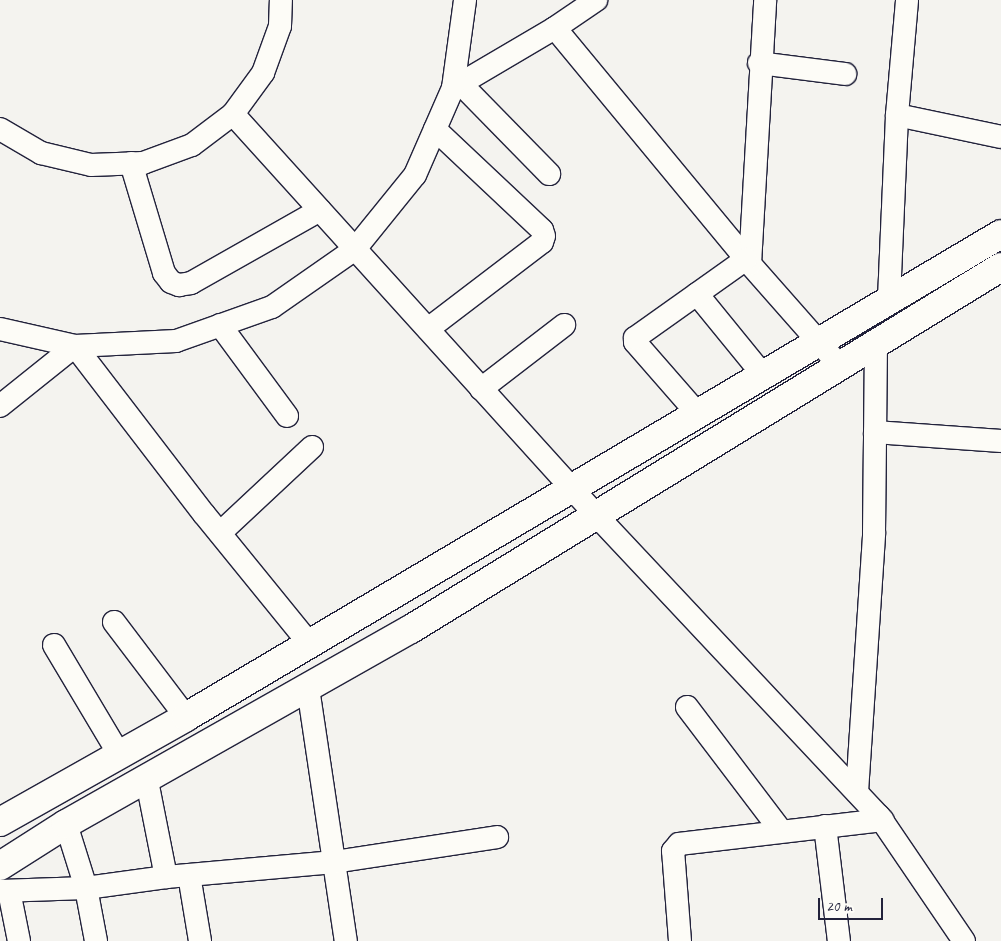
<!DOCTYPE html>
<html>
<head>
<meta charset="utf-8">
<style>
	body { margin:0 }
	#map { position:relative; width:1001px; height:941px; overflow:hidden; background:#f4f3ef; font-family:Caveat,sans-serif }
	div>[style] { position:absolute }
	.roads { filter:drop-shadow(1px 0 #22223b) drop-shadow(-1px 0 #22223b) drop-shadow(0 1px #22223b) drop-shadow(0 -1px #22223b) }
	.street>* { height:22px; margin:-11px; padding:0 11px; transform-origin:11px; border-radius:11px; background:#fdfcf7 }
	.secondary>* { height:28px; margin:-14px; padding:0 14px; transform-origin:14px; border-radius:14px; background:#fdfcf7 }
	span { translate:-50% -50%; white-space:nowrap; text-align:center; line-height:1.15; -webkit-text-stroke:5px #fdfcf7; paint-order:stroke }
	.scale { position:absolute; left:818px; top:898px; width:65px; height:22px; box-sizing:border-box; border:2px solid #22223b; border-top:0; padding-left:6px; font-size:15px; line-height:18px; white-space:nowrap; color:#22223b; -webkit-text-stroke:4px #fdfcf7; paint-order:stroke }
</style>
</head>
<body>
<div id="map">
	<div class="roads">
		<div class="street">
			<i style="left:555px;top:28px;width:50px;rotate:-34.3deg"></i>
			<i style="left:759px;top:63px;width:87px;rotate:7.3deg"></i>
			<i style="left:461px;top:84px;width:126px;rotate:45.6deg"></i>
			<i style="left:453px;top:88px;width:118px;rotate:-30.5deg"></i>
			<i style="left:555px;top:28px;width:306px;rotate:50.4deg"></i>
			<i style="left:750px;top:264px;width:135px;rotate:48.6deg"></i>
			<i style="left:233px;top:114px;width:541px;rotate:47.85deg"></i>
			<i style="left:596px;top:515px;width:413px;rotate:46.8deg"></i>
			<i style="left:879px;top:816px;width:151px;rotate:55.8deg"></i>
			<i style="left:897px;top:115px;width:106px;rotate:11.9deg"></i>
			<i style="left:0;top:129px;width:48px;rotate:30.3deg"></i>
			<i style="left:41px;top:153px;width:51px;rotate:13.5deg"></i>
			<i style="left:91px;top:165px;width:52px;rotate:-2.2deg"></i>
			<i style="left:143px;top:163px;width:52px;rotate:-20.2deg"></i>
			<i style="left:192px;top:145px;width:51px;rotate:-37.1deg"></i>
			<i style="left:233px;top:114px;width:51px;rotate:-53.8deg"></i>
			<i style="left:263px;top:73px;width:50px;rotate:-70.1deg"></i>
			<i style="left:280px;top:26px;width:26px;rotate:-88deg"></i>
			<i style="left:131px;top:163px;width:115px;rotate:73.3deg"></i>
			<i style="left:164px;top:273px;width:11px;rotate:52deg"></i>
			<i style="left:171px;top:282px;width:9px;rotate:21deg"></i>
			<i style="left:179px;top:285px;width:12px;rotate:-9deg"></i>
			<i style="left:191px;top:283px;width:148px;rotate:-29.5deg"></i>
			<i style="left:750px;top:264px;width:264px;rotate:-86.7deg"></i>
			<i style="left:697px;top:294px;width:104px;rotate:50.8deg"></i>
			<i style="left:889px;top:299px;width:184px;rotate:-87.5deg"></i>
			<i style="left:897px;top:115px;width:115px;rotate:-85deg"></i>
			<i style="left:220px;top:325px;width:113px;rotate:53.6deg"></i>
			<i style="left:0;top:329px;width:77px;rotate:12.8deg"></i>
			<i style="left:75px;top:346px;width:101px;rotate:-2.8deg"></i>
			<i style="left:176px;top:341px;width:102px;rotate:-19.5deg"></i>
			<i style="left:272px;top:307px;width:101px;rotate:-34.9deg"></i>
			<i style="left:355px;top:249px;width:95px;rotate:-51deg"></i>
			<i style="left:415px;top:175px;width:95px;rotate:-66.4deg"></i>
			<i style="left:453px;top:88px;width:89px;rotate:-82.2deg"></i>
			<i style="left:428px;top:329px;width:143px;rotate:-37.3deg"></i>
			<i style="left:542px;top:242px;width:6px;rotate:-72deg"></i>
			<i style="left:544px;top:236px;width:6px;rotate:-108deg"></i>
			<i style="left:542px;top:230px;width:147px;rotate:-136.7deg"></i>
			<i style="left:481px;top:389px;width:105px;rotate:-37.6deg"></i>
			<i style="left:0;top:406px;width:96px;rotate:-38.7deg"></i>
			<i style="left:75px;top:346px;width:212px;rotate:52.5deg"></i>
			<i style="left:204px;top:514px;width:165px;rotate:50.9deg"></i>
			<i style="left:697px;top:413px;width:94px;rotate:-131.1deg"></i>
			<i style="left:635px;top:342px;width:4px;rotate:-90deg"></i>
			<i style="left:635px;top:338px;width:136px;rotate:-35.4deg"></i>
			<i style="left:875px;top:432px;width:126px;rotate:4.1deg"></i>
			<i style="left:220px;top:533px;width:126px;rotate:-43.1deg"></i>
			<i style="left:114px;top:622px;width:119px;rotate:52.8deg"></i>
			<i style="left:54px;top:645px;width:127px;rotate:59.2deg"></i>
			<i style="left:308px;top:688px;width:256px;rotate:81.5deg"></i>
			<i style="left:687px;top:707px;width:156px;rotate:52.8deg"></i>
			<i style="left:147px;top:781px;width:98px;rotate:78.8deg"></i>
			<i style="left:857px;top:792px;width:260px;rotate:-86.2deg"></i>
			<i style="left:874px;top:533px;width:190px;rotate:-89.4deg"></i>
			<i style="left:66px;top:824px;width:67px;rotate:72.6deg"></i>
			<i style="left:86px;top:888px;width:54px;rotate:79.3deg"></i>
			<i style="left:825px;top:826px;width:116px;rotate:83.1deg"></i>
			<i style="left:189px;top:875px;width:67px;rotate:80.5deg"></i>
			<i style="left:0;top:891px;width:86px;rotate:-2deg"></i>
			<i style="left:86px;top:888px;width:81px;rotate:-7.8deg"></i>
			<i style="left:166px;top:877px;width:169px;rotate:-5.1deg"></i>
			<i style="left:334px;top:862px;width:165px;rotate:-8.7deg"></i>
			<i style="left:9px;top:891px;width:51px;rotate:78.7deg"></i>
			<i style="left:680px;top:941px;width:90px;rotate:-94.4deg"></i>
			<i style="left:673px;top:851px;width:9px;rotate:-49deg"></i>
			<i style="left:679px;top:844px;width:205px;rotate:-6.7deg"></i>
		</div>
		<div class="secondary">
			<i style="left:0;top:822px;width:214px;rotate:-29.4deg"></i>
			<i style="left:186px;top:717px;width:947px;rotate:-30.65deg"></i>
			<i style="left:0;top:866px;width:78px;rotate:-32.5deg"></i>
			<i style="left:66px;top:824px;width:396px;rotate:-29.5deg"></i>
			<i style="left:411px;top:629px;width:692px;rotate:-31.53deg"></i>
		</div>
	</div>
	<div class="scale">20 m</div>
</div>
</body>
</html>
